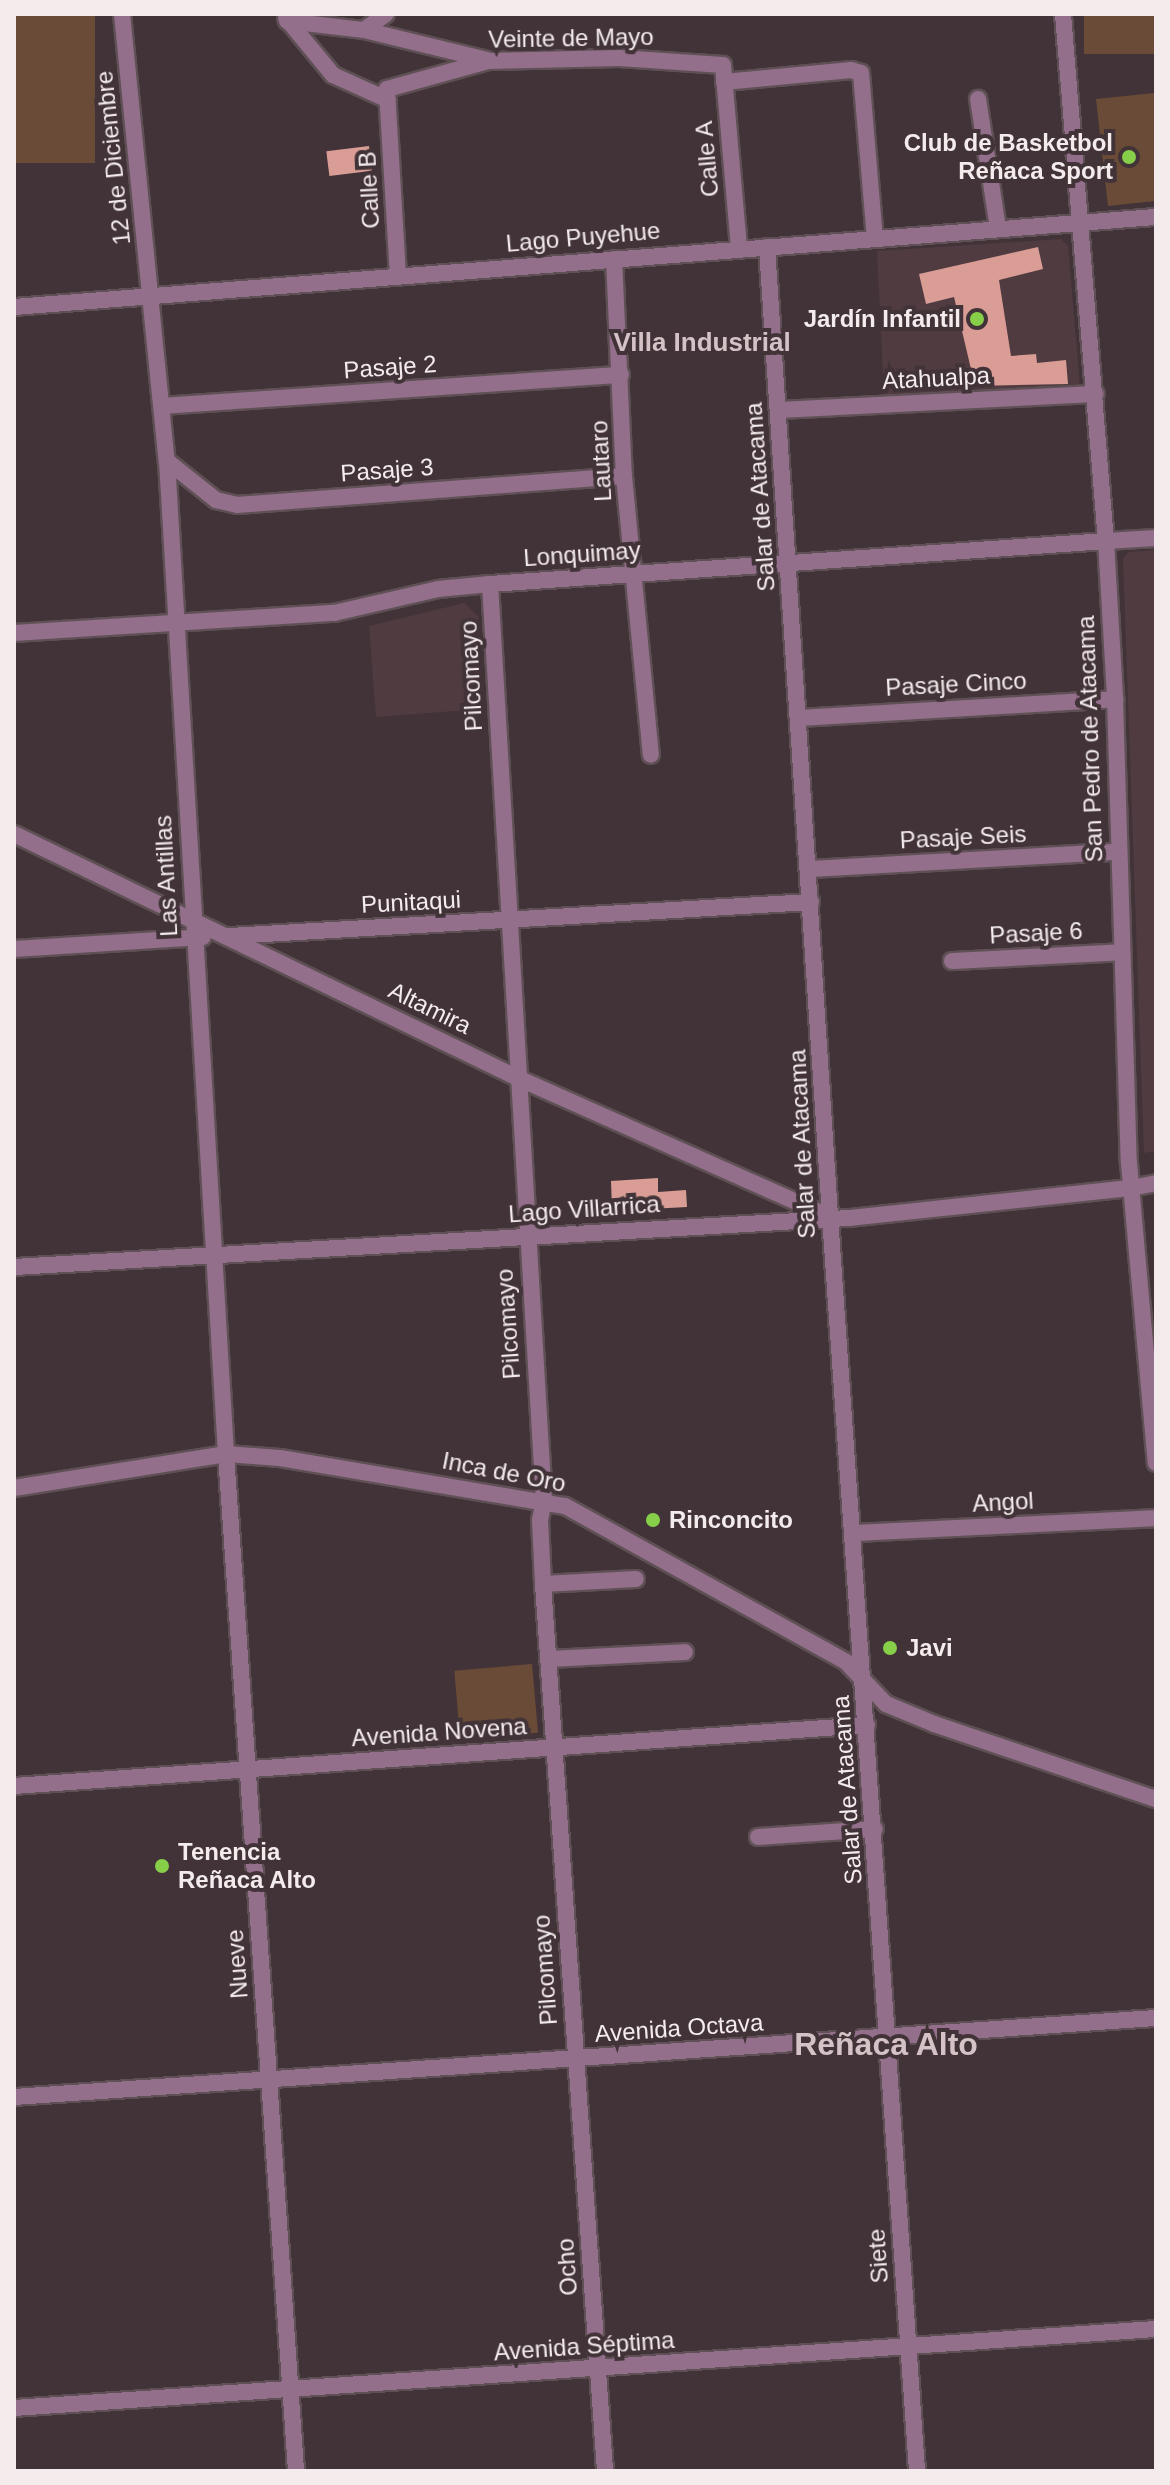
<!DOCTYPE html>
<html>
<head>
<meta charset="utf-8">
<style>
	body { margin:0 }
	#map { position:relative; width:1170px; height:2485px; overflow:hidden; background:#413337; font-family:Arial,sans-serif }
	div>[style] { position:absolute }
	.built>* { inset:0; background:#4f3b40 }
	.green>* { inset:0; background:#6a4b37; transform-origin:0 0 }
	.building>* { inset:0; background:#da9d95; transform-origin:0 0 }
	.roads { filter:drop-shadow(2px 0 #5e5054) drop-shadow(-2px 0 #5e5054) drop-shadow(0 2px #5e5054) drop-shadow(0 -2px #5e5054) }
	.minor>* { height:16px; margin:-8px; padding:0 8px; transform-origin:8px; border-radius:8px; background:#936f8b }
	.tertiary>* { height:16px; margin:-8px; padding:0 8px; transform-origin:8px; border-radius:8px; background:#936f8b }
	.dots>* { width:22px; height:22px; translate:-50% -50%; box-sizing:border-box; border:4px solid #413337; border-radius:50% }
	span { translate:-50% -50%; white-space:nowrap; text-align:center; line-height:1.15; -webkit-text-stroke:8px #413337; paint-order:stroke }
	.street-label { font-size:24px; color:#f4ebed }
	.poi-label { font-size:24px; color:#f4ebed; font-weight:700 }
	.right { translate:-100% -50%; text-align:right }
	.left { translate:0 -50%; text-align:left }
	.neighbourhood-label { font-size:26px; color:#d4c2c7; font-weight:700 }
	.district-label { font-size:32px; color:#d4c2c7; font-weight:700 }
	.frame { position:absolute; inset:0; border:16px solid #f4ebed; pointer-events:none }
</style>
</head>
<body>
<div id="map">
	<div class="built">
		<i style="clip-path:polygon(1061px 239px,1068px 246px,1080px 387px,884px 395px,877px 251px)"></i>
		<i style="clip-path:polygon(1156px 550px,1156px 1151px,1144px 1153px,1123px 559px,1128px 552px)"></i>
		<i style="clip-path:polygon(464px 603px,478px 616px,482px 709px,376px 717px,369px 626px)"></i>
	</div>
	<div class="green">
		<i style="left:14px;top:14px;width:81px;height:149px"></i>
		<i style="left:1084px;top:14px;width:72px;height:40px"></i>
		<i style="clip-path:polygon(1154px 93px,1156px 201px,1108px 206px,1096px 99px)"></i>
		<i style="left:532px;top:1664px;width:69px;height:78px;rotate:85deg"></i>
	</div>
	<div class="building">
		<i style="left:369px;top:146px;width:25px;height:43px;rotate:83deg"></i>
		<i style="clip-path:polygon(1038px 247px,1043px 269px,999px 280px,1011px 356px,1036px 354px,1037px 363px,1066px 360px,1068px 384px,975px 386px,954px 297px,926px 304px,919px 274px)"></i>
		<i style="clip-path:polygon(658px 1178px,658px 1192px,686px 1190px,687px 1207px,612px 1211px,611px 1181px)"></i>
	</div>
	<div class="roads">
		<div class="minor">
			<i style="left:122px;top:14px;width:449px;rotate:84.3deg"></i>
			<i style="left:167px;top:461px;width:995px;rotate:86.6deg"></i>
			<i style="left:226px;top:1454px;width:1019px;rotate:86.06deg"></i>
			<i style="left:286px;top:18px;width:74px;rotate:50.5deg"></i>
			<i style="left:333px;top:75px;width:60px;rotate:24.4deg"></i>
			<i style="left:287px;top:21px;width:78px;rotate:6.7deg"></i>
			<i style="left:364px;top:30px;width:127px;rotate:13.7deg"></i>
			<i style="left:364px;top:30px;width:27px;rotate:-36deg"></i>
			<i style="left:724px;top:82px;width:128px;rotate:-5.4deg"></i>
			<i style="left:851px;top:70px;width:10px;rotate:17deg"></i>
			<i style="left:861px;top:73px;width:166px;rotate:85.2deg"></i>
			<i style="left:978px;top:99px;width:131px;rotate:81.2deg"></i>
			<i style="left:767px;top:247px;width:972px;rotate:86.28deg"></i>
			<i style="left:830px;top:1217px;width:1257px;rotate:86.03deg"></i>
			<i style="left:614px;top:259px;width:217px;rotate:87.4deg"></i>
			<i style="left:624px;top:476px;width:280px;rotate:84.5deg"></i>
			<i style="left:398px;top:276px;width:187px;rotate:-93.4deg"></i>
			<i style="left:387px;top:89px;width:105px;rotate:-15.5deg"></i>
			<i style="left:488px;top:61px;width:131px;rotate:-1.3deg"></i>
			<i style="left:619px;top:58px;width:104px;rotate:3.9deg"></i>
			<i style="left:723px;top:65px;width:185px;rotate:85deg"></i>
			<i style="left:14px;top:307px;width:1146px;rotate:-4.51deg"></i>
			<i style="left:162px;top:406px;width:460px;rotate:-3.9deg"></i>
			<i style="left:778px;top:410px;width:318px;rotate:-2.9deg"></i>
			<i style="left:167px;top:461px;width:63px;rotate:38.5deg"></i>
			<i style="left:216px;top:500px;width:22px;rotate:13deg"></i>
			<i style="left:237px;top:505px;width:388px;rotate:-4.3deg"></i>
			<i style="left:490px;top:584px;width:919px;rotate:86.63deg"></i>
			<i style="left:544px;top:1501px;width:19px;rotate:102deg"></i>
			<i style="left:540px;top:1520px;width:64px;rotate:87.3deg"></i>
			<i style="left:543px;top:1584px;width:889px;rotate:86deg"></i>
			<i style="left:14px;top:633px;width:321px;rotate:-3.6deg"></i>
			<i style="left:334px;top:613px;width:107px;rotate:-13deg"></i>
			<i style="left:438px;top:589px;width:52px;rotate:-5.5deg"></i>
			<i style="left:490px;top:584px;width:617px;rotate:-3.99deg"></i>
			<i style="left:799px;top:718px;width:317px;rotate:-3.4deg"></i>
			<i style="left:14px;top:834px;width:562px;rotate:25.84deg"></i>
			<i style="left:520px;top:1079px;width:336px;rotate:24deg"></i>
			<i style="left:810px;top:869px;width:308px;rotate:-3.2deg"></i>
			<i style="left:230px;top:936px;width:582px;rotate:-3.35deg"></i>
			<i style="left:14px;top:949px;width:189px;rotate:-3.6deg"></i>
			<i style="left:952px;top:961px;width:170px;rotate:-3deg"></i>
			<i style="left:14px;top:1267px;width:836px;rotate:-3.36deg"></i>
			<i style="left:849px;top:1218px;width:284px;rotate:-6.1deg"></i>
			<i style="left:853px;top:1533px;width:303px;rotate:-2.8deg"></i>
			<i style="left:543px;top:1584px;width:93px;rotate:-3.1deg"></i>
			<i style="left:549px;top:1659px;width:136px;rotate:-2.9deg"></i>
			<i style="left:14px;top:1786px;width:855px;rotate:-4.09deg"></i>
			<i style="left:758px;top:1837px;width:117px;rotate:-3.9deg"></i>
			<i style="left:14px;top:2097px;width:1145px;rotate:-3.96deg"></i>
			<i style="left:14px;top:2408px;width:1145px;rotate:-3.96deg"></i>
		</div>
		<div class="tertiary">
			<i style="left:1063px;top:14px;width:529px;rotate:85.34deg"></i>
			<i style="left:1106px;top:541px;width:158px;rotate:86.7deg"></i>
			<i style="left:1115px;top:699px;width:464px;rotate:88.3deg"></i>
			<i style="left:1129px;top:1163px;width:301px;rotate:84.9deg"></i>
			<i style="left:1106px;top:541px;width:50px;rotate:-3.4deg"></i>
			<i style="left:1131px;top:1188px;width:25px;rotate:-11deg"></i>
			<i style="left:14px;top:1488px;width:215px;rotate:-9.1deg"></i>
			<i style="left:226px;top:1454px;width:54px;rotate:4.2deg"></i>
			<i style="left:280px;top:1458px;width:289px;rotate:9.6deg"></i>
			<i style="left:565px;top:1506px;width:321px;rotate:29deg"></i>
			<i style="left:846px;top:1662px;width:58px;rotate:46.4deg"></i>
			<i style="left:886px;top:1704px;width:52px;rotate:22.6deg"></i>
			<i style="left:934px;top:1724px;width:234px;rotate:18.7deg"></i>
		</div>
	</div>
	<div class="dots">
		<i style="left:1129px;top:157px;background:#88cf49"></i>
		<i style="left:977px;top:319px;background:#88cf49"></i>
		<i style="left:653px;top:1520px;background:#88cf49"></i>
		<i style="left:890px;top:1648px;background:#88cf49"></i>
		<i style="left:162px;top:1866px;background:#88cf49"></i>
	</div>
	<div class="street-label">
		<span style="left:571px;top:38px;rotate:-1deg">Veinte de Mayo</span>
		<span style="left:113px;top:158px;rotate:-96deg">12 de Diciembre</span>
		<span style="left:707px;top:159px;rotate:-95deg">Calle A</span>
		<span style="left:369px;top:190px;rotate:-93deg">Calle B</span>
		<span style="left:583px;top:237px;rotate:-5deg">Lago Puyehue</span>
		<span style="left:390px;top:367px;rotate:-4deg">Pasaje 2</span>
		<span style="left:936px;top:378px;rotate:-3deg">Atahualpa</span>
		<span style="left:601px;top:461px;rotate:-93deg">Lautaro</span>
		<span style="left:387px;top:470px;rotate:-4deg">Pasaje 3</span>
		<span style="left:760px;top:497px;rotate:-94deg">Salar de Atacama</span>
		<span style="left:582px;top:554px;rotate:-4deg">Lonquimay</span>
		<span style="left:471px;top:676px;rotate:-93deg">Pilcomayo</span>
		<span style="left:956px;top:684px;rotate:-3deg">Pasaje Cinco</span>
		<span style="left:1090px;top:739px;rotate:-92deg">San Pedro de Atacama</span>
		<span style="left:963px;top:837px;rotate:-3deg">Pasaje Seis</span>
		<span style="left:166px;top:876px;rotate:-93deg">Las Antillas</span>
		<span style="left:411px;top:902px;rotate:-3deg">Punitaqui</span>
		<span style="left:1036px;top:933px;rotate:-3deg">Pasaje 6</span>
		<span style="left:430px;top:1008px;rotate:26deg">Altamira</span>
		<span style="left:802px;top:1144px;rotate:-93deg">Salar de Atacama</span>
		<span style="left:584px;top:1209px;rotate:-4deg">Lago Villarrica</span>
		<span style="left:508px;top:1324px;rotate:-94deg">Pilcomayo</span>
		<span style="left:504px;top:1472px;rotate:11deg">Inca de Oro</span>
		<span style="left:1003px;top:1502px;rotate:-3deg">Angol</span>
		<span style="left:439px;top:1732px;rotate:-4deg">Avenida Novena</span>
		<span style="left:847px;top:1790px;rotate:-94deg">Salar de Atacama</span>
		<span style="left:237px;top:1964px;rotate:-94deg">Nueve</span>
		<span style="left:545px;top:1970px;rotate:-94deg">Pilcomayo</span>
		<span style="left:679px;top:2028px;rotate:-4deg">Avenida Octava</span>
		<span style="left:878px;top:2256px;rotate:-94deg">Siete</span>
		<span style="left:567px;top:2267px;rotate:-94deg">Ocho</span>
		<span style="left:584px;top:2346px;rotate:-4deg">Avenida Séptima</span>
	</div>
	<div class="poi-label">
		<span class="right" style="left:1113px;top:157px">Club de Basketbol<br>Reñaca Sport</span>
		<span class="right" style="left:961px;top:319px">Jardín Infantil</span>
		<span class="left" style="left:669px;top:1520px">Rinconcito</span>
		<span class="left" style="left:906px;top:1648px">Javi</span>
		<span class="left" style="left:178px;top:1866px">Tenencia<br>Reñaca Alto</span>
	</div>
	<div class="neighbourhood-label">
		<span style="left:702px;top:343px">Villa Industrial</span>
	</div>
	<div class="district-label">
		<span style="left:886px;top:2044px">Reñaca Alto</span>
	</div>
	<div class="frame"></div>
</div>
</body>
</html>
